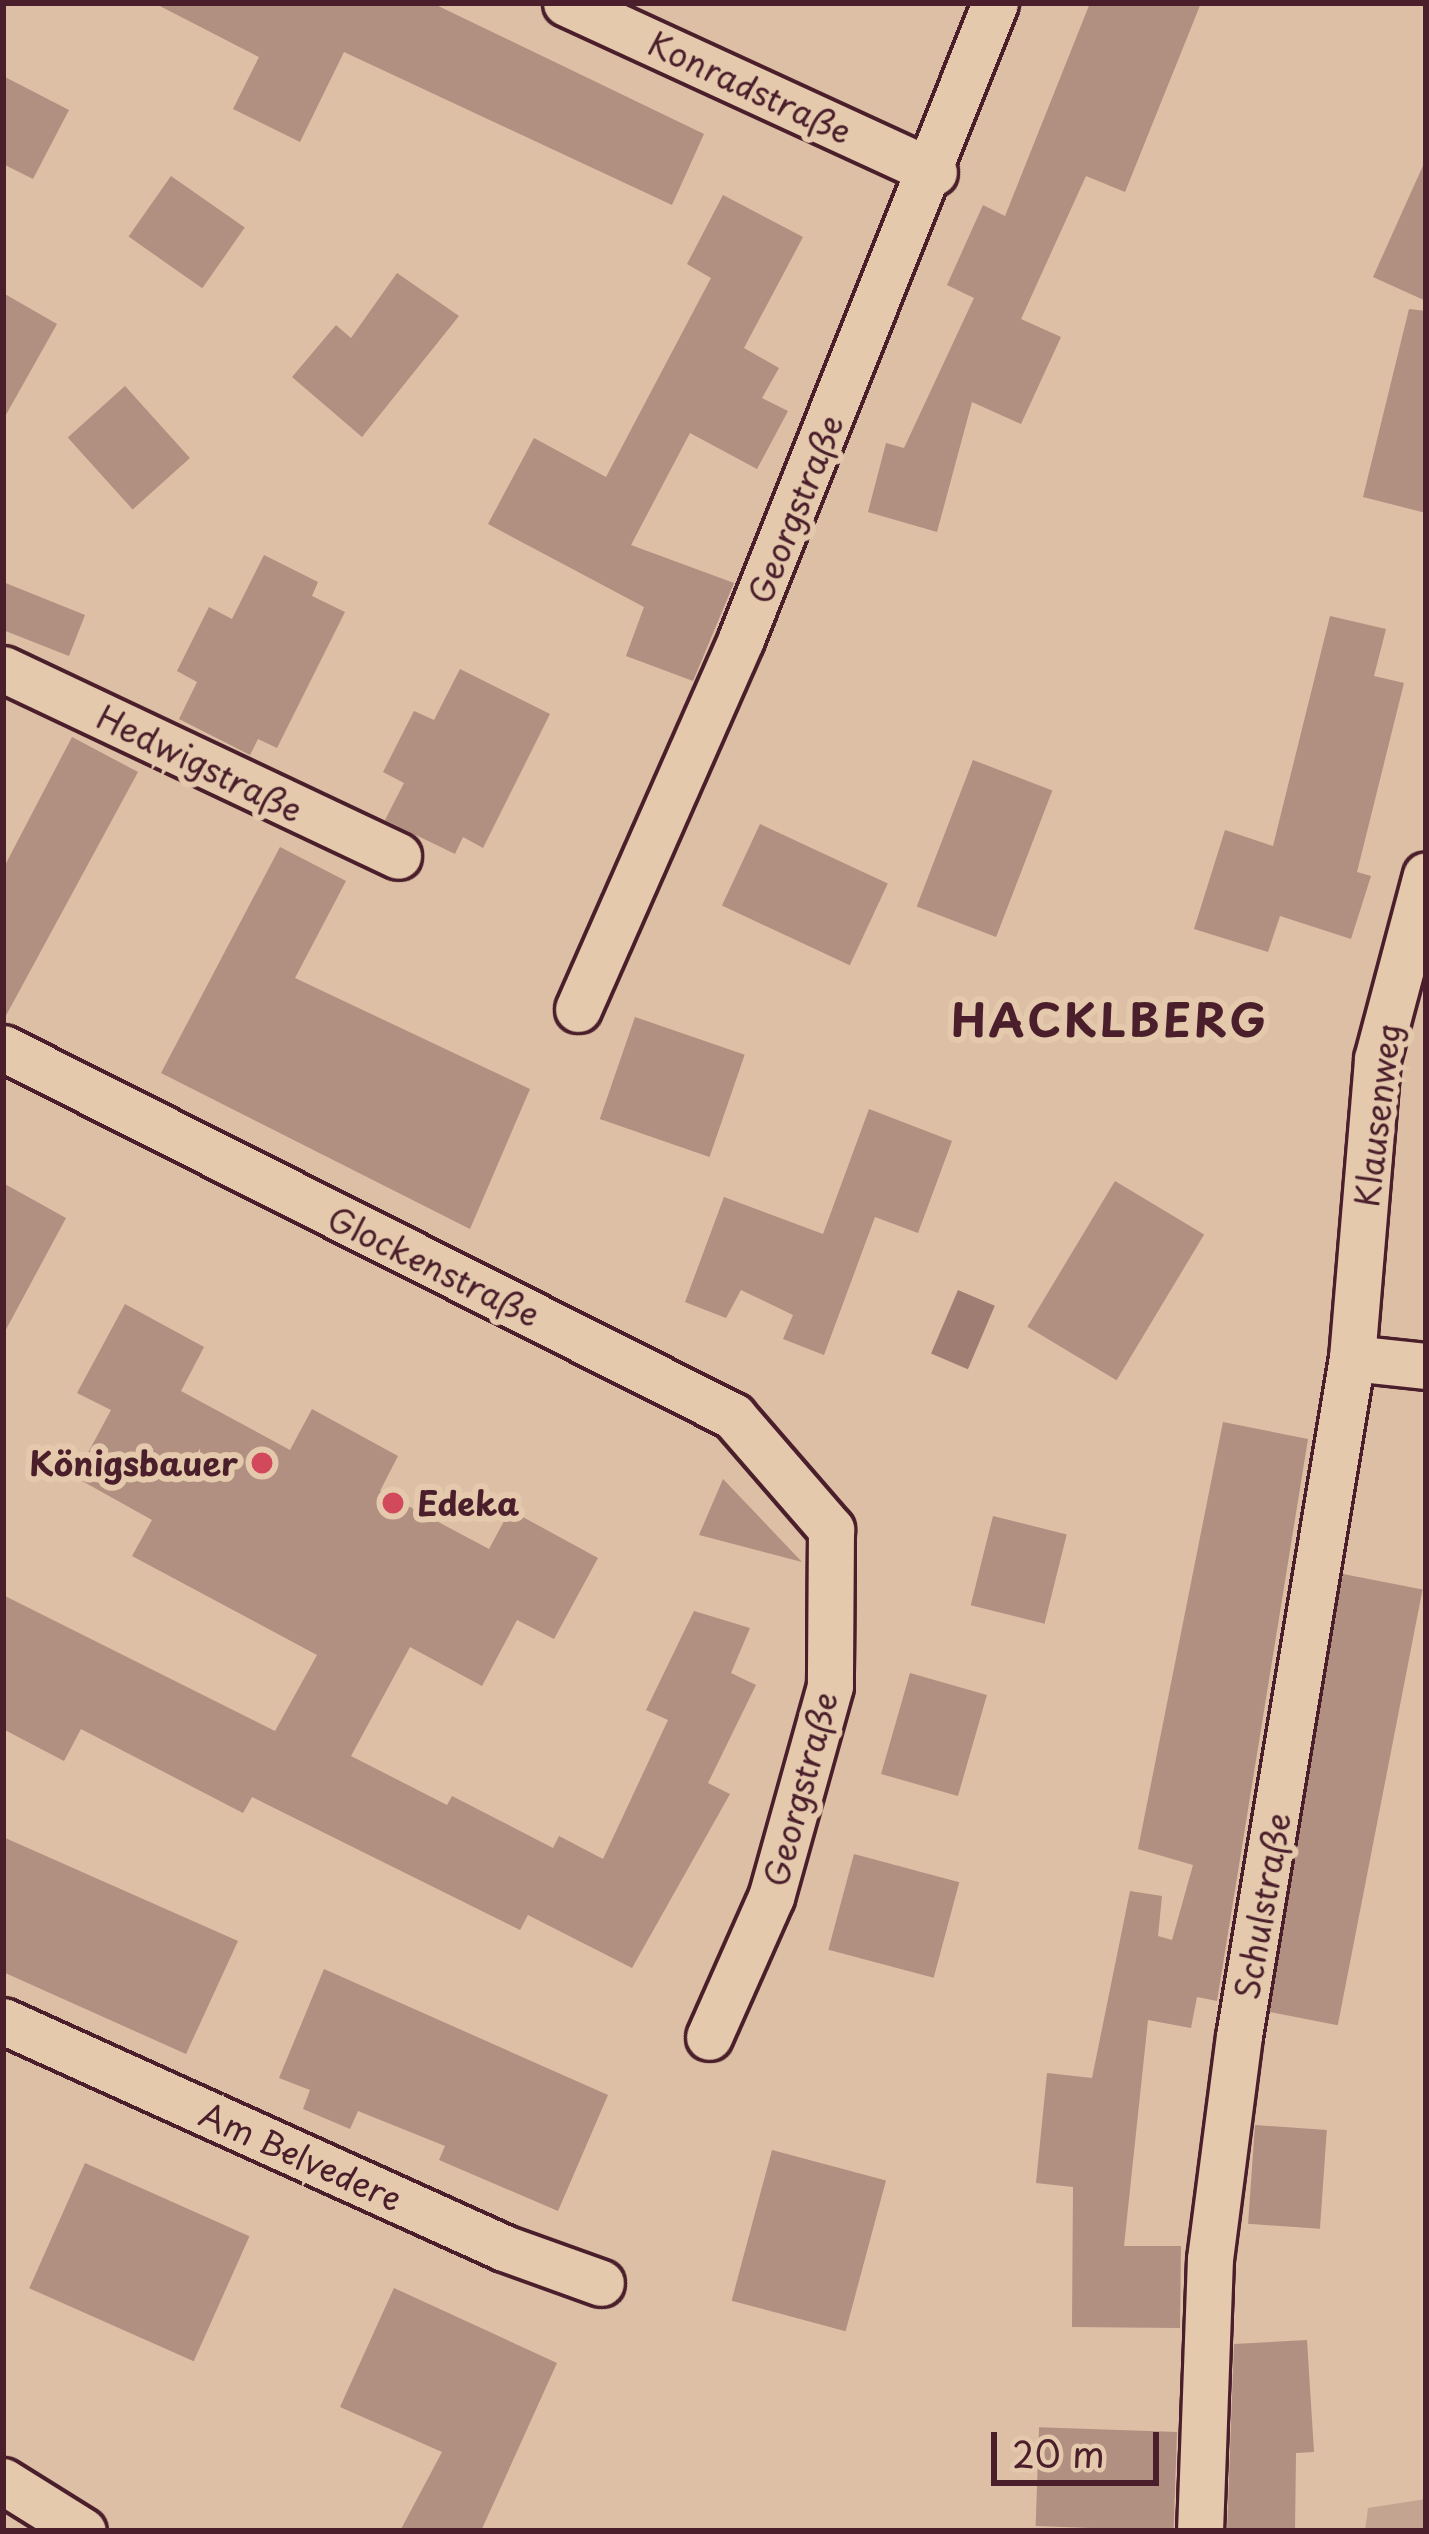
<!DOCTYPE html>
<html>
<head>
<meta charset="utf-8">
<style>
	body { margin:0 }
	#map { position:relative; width:1429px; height:2534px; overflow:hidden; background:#dcbfa5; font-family:"Playpen Sans",sans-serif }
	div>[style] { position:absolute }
	.green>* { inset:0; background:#c3a491 }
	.water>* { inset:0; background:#a07d73; transform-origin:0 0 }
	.building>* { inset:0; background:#b18f81; transform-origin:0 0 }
	.roads { filter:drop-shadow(3px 0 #4a1f2b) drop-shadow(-3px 0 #4a1f2b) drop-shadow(0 3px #4a1f2b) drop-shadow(0 -3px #4a1f2b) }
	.minor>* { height:45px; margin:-22.5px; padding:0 22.5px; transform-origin:22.5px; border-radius:22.5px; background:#e5c9ad }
	.dots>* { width:33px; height:33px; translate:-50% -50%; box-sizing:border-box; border:6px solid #e5c9ad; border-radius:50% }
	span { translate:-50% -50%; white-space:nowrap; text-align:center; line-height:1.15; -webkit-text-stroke:12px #e5c9ad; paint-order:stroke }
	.street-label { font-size:33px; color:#4a1f2b }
	.poi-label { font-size:33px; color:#4a1f2b; font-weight:700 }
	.right { translate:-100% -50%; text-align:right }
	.left { translate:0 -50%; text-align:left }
	.district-label { font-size:45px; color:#4a1f2b; font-weight:700; letter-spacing:3px }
	.frame { position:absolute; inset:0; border:6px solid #4a1f2b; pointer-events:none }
	.scale { position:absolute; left:991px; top:2432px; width:168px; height:54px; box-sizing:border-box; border:6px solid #4a1f2b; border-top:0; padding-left:15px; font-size:36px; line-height:42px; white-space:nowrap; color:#4a1f2b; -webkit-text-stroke:9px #e5c9ad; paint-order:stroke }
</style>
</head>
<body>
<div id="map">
	<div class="green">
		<i style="clip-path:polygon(1426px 2499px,1426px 2531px,1365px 2531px,1368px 2508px)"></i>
	</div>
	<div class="water">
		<i style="left:958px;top:1290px;width:40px;height:69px;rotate:23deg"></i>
	</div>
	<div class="building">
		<i style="clip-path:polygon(154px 3px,432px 3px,704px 134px,672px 205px,344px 52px,300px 142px,233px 109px,259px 57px)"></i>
		<i style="clip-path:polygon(1090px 3px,1201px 3px,1125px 192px,1086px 176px,1021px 319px,1061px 337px,1021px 424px,972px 402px,937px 532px,868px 512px,886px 443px,904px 448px,974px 298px,947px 285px,983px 205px,1005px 216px)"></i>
		<i style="clip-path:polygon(3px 76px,69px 110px,33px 179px,3px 164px)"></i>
		<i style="clip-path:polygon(1426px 159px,1426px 301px,1373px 277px)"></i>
		<i style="left:171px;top:176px;width:90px;height:74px;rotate:35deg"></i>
		<i style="clip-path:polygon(723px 195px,803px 237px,744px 348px,779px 368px,762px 398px,788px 411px,757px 469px,690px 433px,631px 545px,734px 583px,693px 681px,626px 656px,644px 607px,488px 524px,534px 438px,606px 477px,711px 278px,687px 264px)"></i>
		<i style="clip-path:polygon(397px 273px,459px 316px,362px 437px,292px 377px,336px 325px,351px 338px)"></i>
		<i style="clip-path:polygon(3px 293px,57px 324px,3px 420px)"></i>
		<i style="clip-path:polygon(1409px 309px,1426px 311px,1426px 513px,1363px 497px)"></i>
		<i style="left:125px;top:386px;width:97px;height:77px;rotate:48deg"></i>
		<i style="clip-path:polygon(264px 555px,318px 582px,312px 596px,345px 612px,277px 748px,258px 739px,250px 755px,179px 719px,197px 682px,177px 671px,209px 607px,232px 619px)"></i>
		<i style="clip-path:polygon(3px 582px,85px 615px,69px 656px,3px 630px)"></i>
		<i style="clip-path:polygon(1330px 616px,1386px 629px,1374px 676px,1404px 683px,1357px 872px,1371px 876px,1351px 939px,1280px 916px,1268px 952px,1194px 929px,1225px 830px,1273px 846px)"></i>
		<i style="clip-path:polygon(460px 669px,550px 714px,483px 848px,463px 837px,455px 854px,385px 820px,404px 783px,383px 772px,414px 711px,434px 720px)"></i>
		<i style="clip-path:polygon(72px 737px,138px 772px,3px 1021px,3px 869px)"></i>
		<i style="left:973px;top:760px;width:85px;height:157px;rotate:21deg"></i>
		<i style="left:760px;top:824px;width:141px;height:90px;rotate:25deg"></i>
		<i style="clip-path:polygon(280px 847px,346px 881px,295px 978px,530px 1089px,470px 1229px,161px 1073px)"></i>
		<i style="left:635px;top:1017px;width:116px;height:108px;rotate:19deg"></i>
		<i style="clip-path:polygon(869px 1109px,952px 1141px,918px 1233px,875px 1217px,824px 1355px,783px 1339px,793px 1315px,741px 1290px,726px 1318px,685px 1302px,724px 1197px,823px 1234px)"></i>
		<i style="left:1115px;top:1181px;width:104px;height:170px;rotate:31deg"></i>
		<i style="clip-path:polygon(3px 1183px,66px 1218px,3px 1335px)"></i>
		<i style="clip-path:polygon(125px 1304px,204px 1347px,181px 1391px,290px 1450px,312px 1409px,398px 1456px,380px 1491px,489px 1549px,510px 1510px,598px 1558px,554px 1639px,517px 1620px,482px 1686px,410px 1647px,351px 1756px,447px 1805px,452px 1796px,553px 1848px,559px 1836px,603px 1859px,668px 1720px,646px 1710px,694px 1611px,750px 1628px,731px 1673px,756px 1685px,708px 1783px,730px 1794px,632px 1968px,528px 1915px,520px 1930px,252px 1797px,243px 1813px,81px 1729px,64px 1761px,3px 1729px,3px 1595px,275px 1731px,317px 1655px,132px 1556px,152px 1520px,75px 1477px,111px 1410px,77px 1393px)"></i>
		<i style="clip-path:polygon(1223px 1422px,1308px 1439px,1217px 2001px,1197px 1997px,1191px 2028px,1148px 2020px,1124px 2246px,1181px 2246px,1180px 2328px,1072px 2327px,1073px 2187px,1036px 2183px,1047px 2073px,1092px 2078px,1130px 1891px,1162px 1896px,1158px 1936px,1172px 1940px,1193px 1865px,1138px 1849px)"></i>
		<i style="clip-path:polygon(723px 1479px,802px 1562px,699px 1535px)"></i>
		<i style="left:993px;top:1516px;width:76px;height:92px;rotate:14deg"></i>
		<i style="left:1343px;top:1574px;width:81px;height:444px;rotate:11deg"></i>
		<i style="left:910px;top:1673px;width:80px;height:105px;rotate:16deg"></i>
		<i style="clip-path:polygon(3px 1837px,238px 1941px,186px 2054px,3px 1972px)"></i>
		<i style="left:854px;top:1854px;width:109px;height:99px;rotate:15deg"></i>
		<i style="clip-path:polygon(324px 1969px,608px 2095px,558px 2211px,439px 2160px,445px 2146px,358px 2111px,350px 2129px,303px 2109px,310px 2090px,279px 2078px)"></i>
		<i style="left:1255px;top:2125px;width:72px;height:99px;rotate:4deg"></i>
		<i style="left:772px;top:2150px;width:118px;height:156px;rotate:15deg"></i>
		<i style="left:85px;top:2163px;width:180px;height:137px;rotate:24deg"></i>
		<i style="clip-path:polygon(394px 2288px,557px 2363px,481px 2531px,400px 2531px,442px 2452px,340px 2407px)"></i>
		<i style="clip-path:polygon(1307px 2340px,1314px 2452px,1296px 2453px,1295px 2531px,1227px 2531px,1234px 2344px)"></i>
		<i style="left:1177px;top:2432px;width:99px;height:138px;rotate:92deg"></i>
	</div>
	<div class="roads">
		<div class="minor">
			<i style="left:566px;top:3px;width:405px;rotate:24.7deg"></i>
			<i style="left:3px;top:669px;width:437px;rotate:25.3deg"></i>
			<i style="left:578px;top:1009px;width:404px;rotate:-66.2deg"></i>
			<i style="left:741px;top:639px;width:685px;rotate:-68.23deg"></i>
			<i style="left:3px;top:1048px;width:818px;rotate:26.75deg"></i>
			<i style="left:733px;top:1416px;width:150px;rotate:49.1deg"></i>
			<i style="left:831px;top:1529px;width:157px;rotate:90.4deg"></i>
			<i style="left:830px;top:1686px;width:219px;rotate:105.6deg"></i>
			<i style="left:771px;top:1897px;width:153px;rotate:113.9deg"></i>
			<i style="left:1352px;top:1358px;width:300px;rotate:-85.2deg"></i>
			<i style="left:1377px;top:1059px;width:190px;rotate:-75.1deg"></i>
			<i style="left:3px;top:2021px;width:550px;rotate:24.37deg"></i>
			<i style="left:504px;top:2248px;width:103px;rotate:19.8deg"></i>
			<i style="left:3px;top:2481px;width:94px;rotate:32deg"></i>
			<i style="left:1200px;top:2531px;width:272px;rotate:-87.9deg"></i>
			<i style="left:1210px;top:2259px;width:225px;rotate:-82.6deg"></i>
			<i style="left:1239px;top:2036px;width:687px;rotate:-80.54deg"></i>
			<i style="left:1352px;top:1358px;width:74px;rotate:6.2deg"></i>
		</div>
	</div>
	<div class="dots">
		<i style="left:262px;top:1463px;background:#d1495b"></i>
		<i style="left:393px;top:1503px;background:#d1495b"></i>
	</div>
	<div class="street-label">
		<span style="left:750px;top:87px;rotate:25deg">Konradstraße</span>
		<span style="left:795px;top:509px;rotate:-68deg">Georgstraße</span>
		<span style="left:200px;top:763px;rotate:26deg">Hedwigstraße</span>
		<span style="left:1377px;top:1115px;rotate:-83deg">Klausenweg</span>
		<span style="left:434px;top:1266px;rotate:26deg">Glockenstraße</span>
		<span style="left:800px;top:1789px;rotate:-75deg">Georgstraße</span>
		<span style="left:1262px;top:1906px;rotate:-80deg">Schulstraße</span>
		<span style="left:301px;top:2156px;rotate:24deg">Am Belvedere</span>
	</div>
	<div class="poi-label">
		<span class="right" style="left:238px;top:1463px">Königsbauer</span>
		<span class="left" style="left:417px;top:1503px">Edeka</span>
	</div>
	<div class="district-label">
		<span style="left:1110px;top:1019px">HACKLBERG</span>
	</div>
	<div class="frame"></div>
	<div class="scale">20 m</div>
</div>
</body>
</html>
